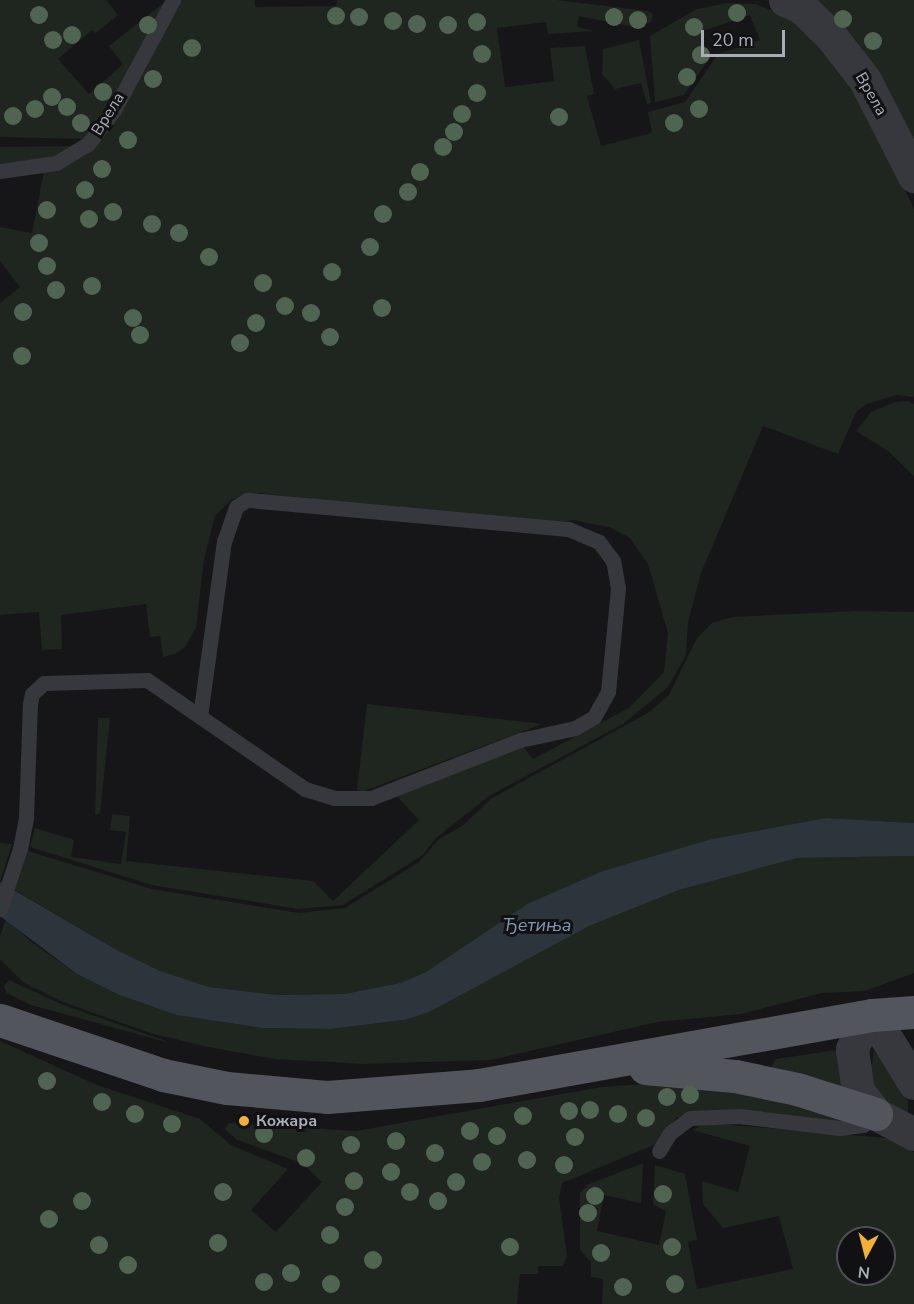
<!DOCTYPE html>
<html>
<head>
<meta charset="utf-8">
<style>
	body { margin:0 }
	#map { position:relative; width:914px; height:1304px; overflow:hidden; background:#161618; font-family:"Nunito Sans",sans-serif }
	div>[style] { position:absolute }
	.green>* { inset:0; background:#1e261f }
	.water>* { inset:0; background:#2c353c }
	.service>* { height:15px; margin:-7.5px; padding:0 7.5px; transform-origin:7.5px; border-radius:7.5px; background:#37383d }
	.tertiary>* { height:33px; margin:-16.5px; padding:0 16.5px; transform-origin:16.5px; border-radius:16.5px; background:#37383d }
	.primary>* { height:33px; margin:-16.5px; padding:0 16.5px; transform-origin:16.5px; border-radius:16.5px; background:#53555c }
	.trees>* { width:18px; height:18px; margin:-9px; border-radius:50%; background:#506452 }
	.dots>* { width:16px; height:16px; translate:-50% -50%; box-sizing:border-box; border:3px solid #111113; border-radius:50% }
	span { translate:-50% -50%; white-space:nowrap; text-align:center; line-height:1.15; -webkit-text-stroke:6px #111113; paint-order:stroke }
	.street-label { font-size:16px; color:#a8adb8 }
	.poi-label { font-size:16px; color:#a8adb8; font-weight:700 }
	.left { translate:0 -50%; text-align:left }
	.water-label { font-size:18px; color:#7f9bb3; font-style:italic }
	.north { position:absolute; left:836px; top:1226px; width:60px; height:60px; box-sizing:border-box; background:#111113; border:2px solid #4d4f55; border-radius:50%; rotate:187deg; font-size:16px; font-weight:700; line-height:24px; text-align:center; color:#a8adb8 }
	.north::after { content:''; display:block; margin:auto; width:21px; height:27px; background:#f2b134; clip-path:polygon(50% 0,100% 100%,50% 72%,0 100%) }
	.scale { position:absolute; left:701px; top:30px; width:84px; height:27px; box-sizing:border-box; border:3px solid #a8adb8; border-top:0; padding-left:8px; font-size:18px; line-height:21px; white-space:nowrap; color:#a8adb8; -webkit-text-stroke:4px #111113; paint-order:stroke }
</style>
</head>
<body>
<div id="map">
	<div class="green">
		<i style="clip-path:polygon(0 0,106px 0,118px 15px,96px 33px,92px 30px,58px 59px,89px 94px,123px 64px,109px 46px,165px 2px,115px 99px,87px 139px,0 137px)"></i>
		<i style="clip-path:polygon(179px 0,255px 0,255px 7px,336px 6px,337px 0,557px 0,648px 11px,653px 14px,651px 22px,634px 27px,579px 16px,577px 27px,594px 31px,548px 34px,546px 22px,497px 28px,505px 87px,554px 81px,550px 48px,585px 46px,594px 94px,587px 96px,601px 146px,652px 133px,648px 112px,685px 102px,718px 54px,760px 40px,750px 15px,700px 32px,709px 59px,684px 95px,655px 102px,650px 36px,697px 9px,727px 3px,756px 4px,783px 15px,808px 34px,862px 101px,914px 209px,914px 397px,896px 395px,867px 404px,856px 412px,838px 454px,763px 426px,701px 573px,688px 622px,686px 655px,668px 687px,623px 724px,489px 796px,436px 838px,423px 855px,343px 905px,298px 909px,152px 885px,30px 847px,35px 828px,74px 840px,71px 857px,121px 864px,126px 832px,110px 830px,112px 814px,130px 816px,126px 861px,313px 881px,333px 901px,419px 820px,397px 796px,522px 745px,533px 759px,629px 708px,664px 672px,668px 633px,648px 564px,630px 538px,609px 527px,573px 520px,555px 523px,391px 509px,260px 493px,232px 499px,215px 516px,204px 559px,196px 628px,185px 647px,175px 654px,163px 657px,160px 636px,150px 637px,146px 604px,61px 615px,62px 649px,42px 650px,39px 612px,0 615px,0 303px,20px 287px,0 261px,0 227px,32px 233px,44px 171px,78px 157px)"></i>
		<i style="clip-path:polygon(813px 0,914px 0,914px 145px)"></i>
		<i style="clip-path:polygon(639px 40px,651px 103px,647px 104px,641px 83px,615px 89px,602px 74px,603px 49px)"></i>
		<i style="clip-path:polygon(70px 146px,56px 159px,0 166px,0 147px)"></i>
		<i style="clip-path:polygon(908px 401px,914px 404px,914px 476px,888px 451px,856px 431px,871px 412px,895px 402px)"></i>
		<i style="clip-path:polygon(857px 611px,914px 612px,914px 823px,826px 818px,712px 839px,527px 904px,426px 972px,400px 983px,344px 994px,278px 995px,209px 987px,158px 970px,117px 950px,15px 890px,28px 851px,152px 889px,299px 913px,345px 908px,419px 862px,438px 840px,462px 826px,492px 798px,648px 713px,669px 695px,697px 638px,712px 623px,733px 617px)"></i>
		<i style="clip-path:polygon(367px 704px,542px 724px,364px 791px,357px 790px)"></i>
		<i style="clip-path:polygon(98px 718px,110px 718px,100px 813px,95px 815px)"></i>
		<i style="clip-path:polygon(0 843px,12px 844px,0 882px)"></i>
		<i style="clip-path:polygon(914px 856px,914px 973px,865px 991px,822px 993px,741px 1014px,657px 1022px,491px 1060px,364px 1064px,275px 1059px,208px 1047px,150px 1033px,63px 1002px,24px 983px,0 959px,0 936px,6px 918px,30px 941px,77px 974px,117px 994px,176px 1015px,262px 1028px,331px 1029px,404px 1020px,589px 926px,679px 890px,797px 858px)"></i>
		<i style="clip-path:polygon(9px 980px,61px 1004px,174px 1044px,31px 1005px,7px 993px,4px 986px)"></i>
		<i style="clip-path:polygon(0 1041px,97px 1085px,200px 1119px,231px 1145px,288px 1169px,251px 1210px,276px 1232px,322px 1182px,302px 1163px,237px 1140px,225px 1129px,229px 1123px,356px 1131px,601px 1087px,643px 1084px,763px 1092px,853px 1118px,838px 1122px,695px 1111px,676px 1118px,654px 1145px,562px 1183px,559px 1197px,567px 1256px,563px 1266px,538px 1266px,538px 1274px,520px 1274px,517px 1304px,0 1304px)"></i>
		<i style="clip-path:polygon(843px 1049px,852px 1094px,769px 1071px,776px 1059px)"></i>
		<i style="clip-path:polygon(874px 1051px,899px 1083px,908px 1101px,908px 1116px,895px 1113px,875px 1087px,871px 1070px)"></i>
		<i style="clip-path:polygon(evenodd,707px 1123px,886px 1138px,914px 1152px,914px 1304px,602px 1304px,603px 1279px,591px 1277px,591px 1262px,580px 1250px,580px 1193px,587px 1185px,643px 1163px,641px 1203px,604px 1195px,597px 1231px,659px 1245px,666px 1211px,653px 1205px,655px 1165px,685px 1174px,697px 1240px,688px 1242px,697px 1289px,793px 1269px,779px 1216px,723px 1228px,703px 1204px,702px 1181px,738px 1192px,750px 1146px,692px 1130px,707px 1123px,848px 1238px,884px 1238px,884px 1274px,848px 1274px,848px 1238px)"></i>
	</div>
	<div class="water">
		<i style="clip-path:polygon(826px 818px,914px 823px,914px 856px,797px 858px,679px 890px,589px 926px,429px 1012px,404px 1020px,331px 1029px,262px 1028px,176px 1015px,117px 994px,77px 974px,0 916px,0 882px,117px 950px,158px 970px,209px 987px,278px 995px,344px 994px,400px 983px,426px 972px,527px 904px,603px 871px,712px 839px)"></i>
	</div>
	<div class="service">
		<i style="left:0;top:171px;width:57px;rotate:-8.1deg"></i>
		<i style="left:56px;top:163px;width:37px;rotate:-31deg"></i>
		<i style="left:88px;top:144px;width:43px;rotate:-52.6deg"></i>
		<i style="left:114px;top:110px;width:125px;rotate:-61.8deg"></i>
		<i style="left:0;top:909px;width:63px;rotate:-71.6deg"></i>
		<i style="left:20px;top:849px;width:33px;rotate:-79deg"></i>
		<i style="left:26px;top:817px;width:113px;rotate:-88deg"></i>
		<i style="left:30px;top:704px;width:10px;rotate:-79deg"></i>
		<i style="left:32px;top:694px;width:16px;rotate:-43deg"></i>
		<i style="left:44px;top:683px;width:103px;rotate:-1.7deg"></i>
		<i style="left:147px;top:680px;width:192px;rotate:34.6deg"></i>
		<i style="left:305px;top:789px;width:30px;rotate:17deg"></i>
		<i style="left:334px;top:798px;width:37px"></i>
		<i style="left:371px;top:798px;width:160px;rotate:-21.3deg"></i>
		<i style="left:520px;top:740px;width:56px;rotate:-12.3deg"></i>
		<i style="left:575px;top:728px;width:22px;rotate:-30deg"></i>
		<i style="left:594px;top:717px;width:29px;rotate:-61deg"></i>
		<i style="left:608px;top:692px;width:104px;rotate:-84.5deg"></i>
		<i style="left:618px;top:588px;width:27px;rotate:-100deg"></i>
		<i style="left:613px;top:561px;width:24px;rotate:-126deg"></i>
		<i style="left:599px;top:542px;width:34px;rotate:-157deg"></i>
		<i style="left:568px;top:529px;width:322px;rotate:-174.8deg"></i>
		<i style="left:247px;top:500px;width:13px;rotate:148deg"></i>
		<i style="left:236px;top:507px;width:36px;rotate:109deg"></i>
		<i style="left:224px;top:541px;width:177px;rotate:97.8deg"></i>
		<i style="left:659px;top:1151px;width:21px;rotate:-59deg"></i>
		<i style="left:670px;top:1133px;width:25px;rotate:-37deg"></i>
		<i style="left:690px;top:1118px;width:49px;rotate:-2.3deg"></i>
		<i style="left:739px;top:1116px;width:101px;rotate:6.8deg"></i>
		<i style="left:839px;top:1128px;width:24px;rotate:-7deg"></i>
		<i style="left:863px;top:1125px;width:14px;rotate:-39deg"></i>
	</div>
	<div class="tertiary">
		<i style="left:785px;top:0;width:19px;rotate:25deg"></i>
		<i style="left:802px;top:8px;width:39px;rotate:44deg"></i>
		<i style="left:830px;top:35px;width:57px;rotate:52.1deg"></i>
		<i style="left:865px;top:80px;width:108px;rotate:63deg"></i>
		<i style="left:872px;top:1015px;width:80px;rotate:58.3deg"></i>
		<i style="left:865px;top:1017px;width:35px;rotate:112deg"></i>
		<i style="left:852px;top:1049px;width:42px;rotate:81.9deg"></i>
		<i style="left:858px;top:1091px;width:29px;rotate:52deg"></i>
		<i style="left:876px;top:1114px;width:43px;rotate:27.8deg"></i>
	</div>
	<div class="primary">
		<i style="left:0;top:1020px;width:172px;rotate:18.6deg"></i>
		<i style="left:163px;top:1075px;width:65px;rotate:11.5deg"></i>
		<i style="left:227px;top:1088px;width:100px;rotate:5.1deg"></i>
		<i style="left:327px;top:1097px;width:152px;rotate:-4.5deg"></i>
		<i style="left:479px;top:1085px;width:399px;rotate:-10.1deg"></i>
		<i style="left:872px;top:1015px;width:42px;rotate:-4.1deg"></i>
		<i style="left:645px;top:1068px;width:90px;rotate:5.1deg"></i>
		<i style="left:735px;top:1076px;width:63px;rotate:11.8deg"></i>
		<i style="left:797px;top:1089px;width:83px;rotate:17.6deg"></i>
	</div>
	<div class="trees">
		<i style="left:737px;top:13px"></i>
		<i style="left:39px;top:15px"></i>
		<i style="left:336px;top:16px"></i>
		<i style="left:359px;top:17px"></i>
		<i style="left:614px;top:17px"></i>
		<i style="left:843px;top:19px"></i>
		<i style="left:638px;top:20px"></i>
		<i style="left:393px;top:21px"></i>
		<i style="left:477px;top:22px"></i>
		<i style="left:417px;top:24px"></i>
		<i style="left:148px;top:25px"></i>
		<i style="left:448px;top:25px"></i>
		<i style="left:694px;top:27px"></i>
		<i style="left:72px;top:35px"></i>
		<i style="left:53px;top:40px"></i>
		<i style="left:873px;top:41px"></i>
		<i style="left:192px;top:48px"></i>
		<i style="left:482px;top:54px"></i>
		<i style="left:701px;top:55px"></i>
		<i style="left:687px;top:77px"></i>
		<i style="left:153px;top:79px"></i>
		<i style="left:103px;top:92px"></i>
		<i style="left:477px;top:93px"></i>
		<i style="left:52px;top:97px"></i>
		<i style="left:67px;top:107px"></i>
		<i style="left:35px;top:109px"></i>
		<i style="left:699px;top:109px"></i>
		<i style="left:462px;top:114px"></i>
		<i style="left:13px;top:116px"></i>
		<i style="left:559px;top:117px"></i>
		<i style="left:81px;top:123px"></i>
		<i style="left:674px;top:123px"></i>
		<i style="left:454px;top:132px"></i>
		<i style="left:128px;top:140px"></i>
		<i style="left:443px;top:147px"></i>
		<i style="left:102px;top:169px"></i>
		<i style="left:420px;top:172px"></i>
		<i style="left:85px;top:190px"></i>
		<i style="left:408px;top:192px"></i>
		<i style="left:47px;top:210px"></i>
		<i style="left:113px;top:212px"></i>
		<i style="left:383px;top:214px"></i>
		<i style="left:89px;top:219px"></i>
		<i style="left:152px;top:224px"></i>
		<i style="left:179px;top:233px"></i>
		<i style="left:39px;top:243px"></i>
		<i style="left:370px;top:247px"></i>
		<i style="left:209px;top:257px"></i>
		<i style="left:47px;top:266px"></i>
		<i style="left:332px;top:272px"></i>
		<i style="left:263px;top:283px"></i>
		<i style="left:92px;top:286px"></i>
		<i style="left:56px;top:290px"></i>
		<i style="left:285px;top:306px"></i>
		<i style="left:382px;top:308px"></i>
		<i style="left:23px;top:312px"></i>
		<i style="left:311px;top:313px"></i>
		<i style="left:133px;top:318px"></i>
		<i style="left:256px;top:323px"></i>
		<i style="left:140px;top:335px"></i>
		<i style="left:330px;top:337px"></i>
		<i style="left:240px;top:343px"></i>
		<i style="left:22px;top:356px"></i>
		<i style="left:47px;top:1081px"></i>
		<i style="left:690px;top:1095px"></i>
		<i style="left:667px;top:1097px"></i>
		<i style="left:102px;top:1102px"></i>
		<i style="left:590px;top:1110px"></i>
		<i style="left:569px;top:1111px"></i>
		<i style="left:135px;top:1114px"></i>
		<i style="left:618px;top:1114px"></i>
		<i style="left:523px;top:1116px"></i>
		<i style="left:646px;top:1118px"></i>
		<i style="left:172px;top:1124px"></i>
		<i style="left:470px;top:1131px"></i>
		<i style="left:264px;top:1134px"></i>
		<i style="left:497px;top:1136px"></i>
		<i style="left:575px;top:1137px"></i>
		<i style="left:396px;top:1141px"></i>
		<i style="left:351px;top:1145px"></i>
		<i style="left:435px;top:1153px"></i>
		<i style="left:306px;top:1158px"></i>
		<i style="left:527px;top:1160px"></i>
		<i style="left:482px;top:1162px"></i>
		<i style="left:564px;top:1165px"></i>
		<i style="left:391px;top:1172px"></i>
		<i style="left:354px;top:1181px"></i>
		<i style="left:456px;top:1182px"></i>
		<i style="left:223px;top:1192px"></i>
		<i style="left:410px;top:1192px"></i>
		<i style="left:663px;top:1194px"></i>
		<i style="left:595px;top:1196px"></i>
		<i style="left:82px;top:1201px"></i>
		<i style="left:438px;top:1201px"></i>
		<i style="left:345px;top:1207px"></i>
		<i style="left:588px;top:1213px"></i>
		<i style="left:49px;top:1219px"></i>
		<i style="left:330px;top:1235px"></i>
		<i style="left:218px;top:1243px"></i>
		<i style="left:99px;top:1245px"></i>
		<i style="left:510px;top:1247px"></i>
		<i style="left:672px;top:1247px"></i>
		<i style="left:601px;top:1253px"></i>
		<i style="left:373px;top:1260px"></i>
		<i style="left:128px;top:1265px"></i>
		<i style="left:291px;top:1273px"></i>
		<i style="left:264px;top:1282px"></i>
		<i style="left:331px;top:1284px"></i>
		<i style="left:675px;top:1284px"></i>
		<i style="left:623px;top:1287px"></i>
	</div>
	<div class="dots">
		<i style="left:244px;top:1121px;background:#f2b134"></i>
	</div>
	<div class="street-label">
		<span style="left:871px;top:94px;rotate:60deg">Врела</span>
		<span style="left:108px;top:114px;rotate:-58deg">Врела</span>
	</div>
	<div class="poi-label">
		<span class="left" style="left:256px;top:1121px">Кожара</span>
	</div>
	<div class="water-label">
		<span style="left:537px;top:925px">Ђетиња</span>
	</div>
	<div class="north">N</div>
	<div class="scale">20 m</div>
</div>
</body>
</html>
